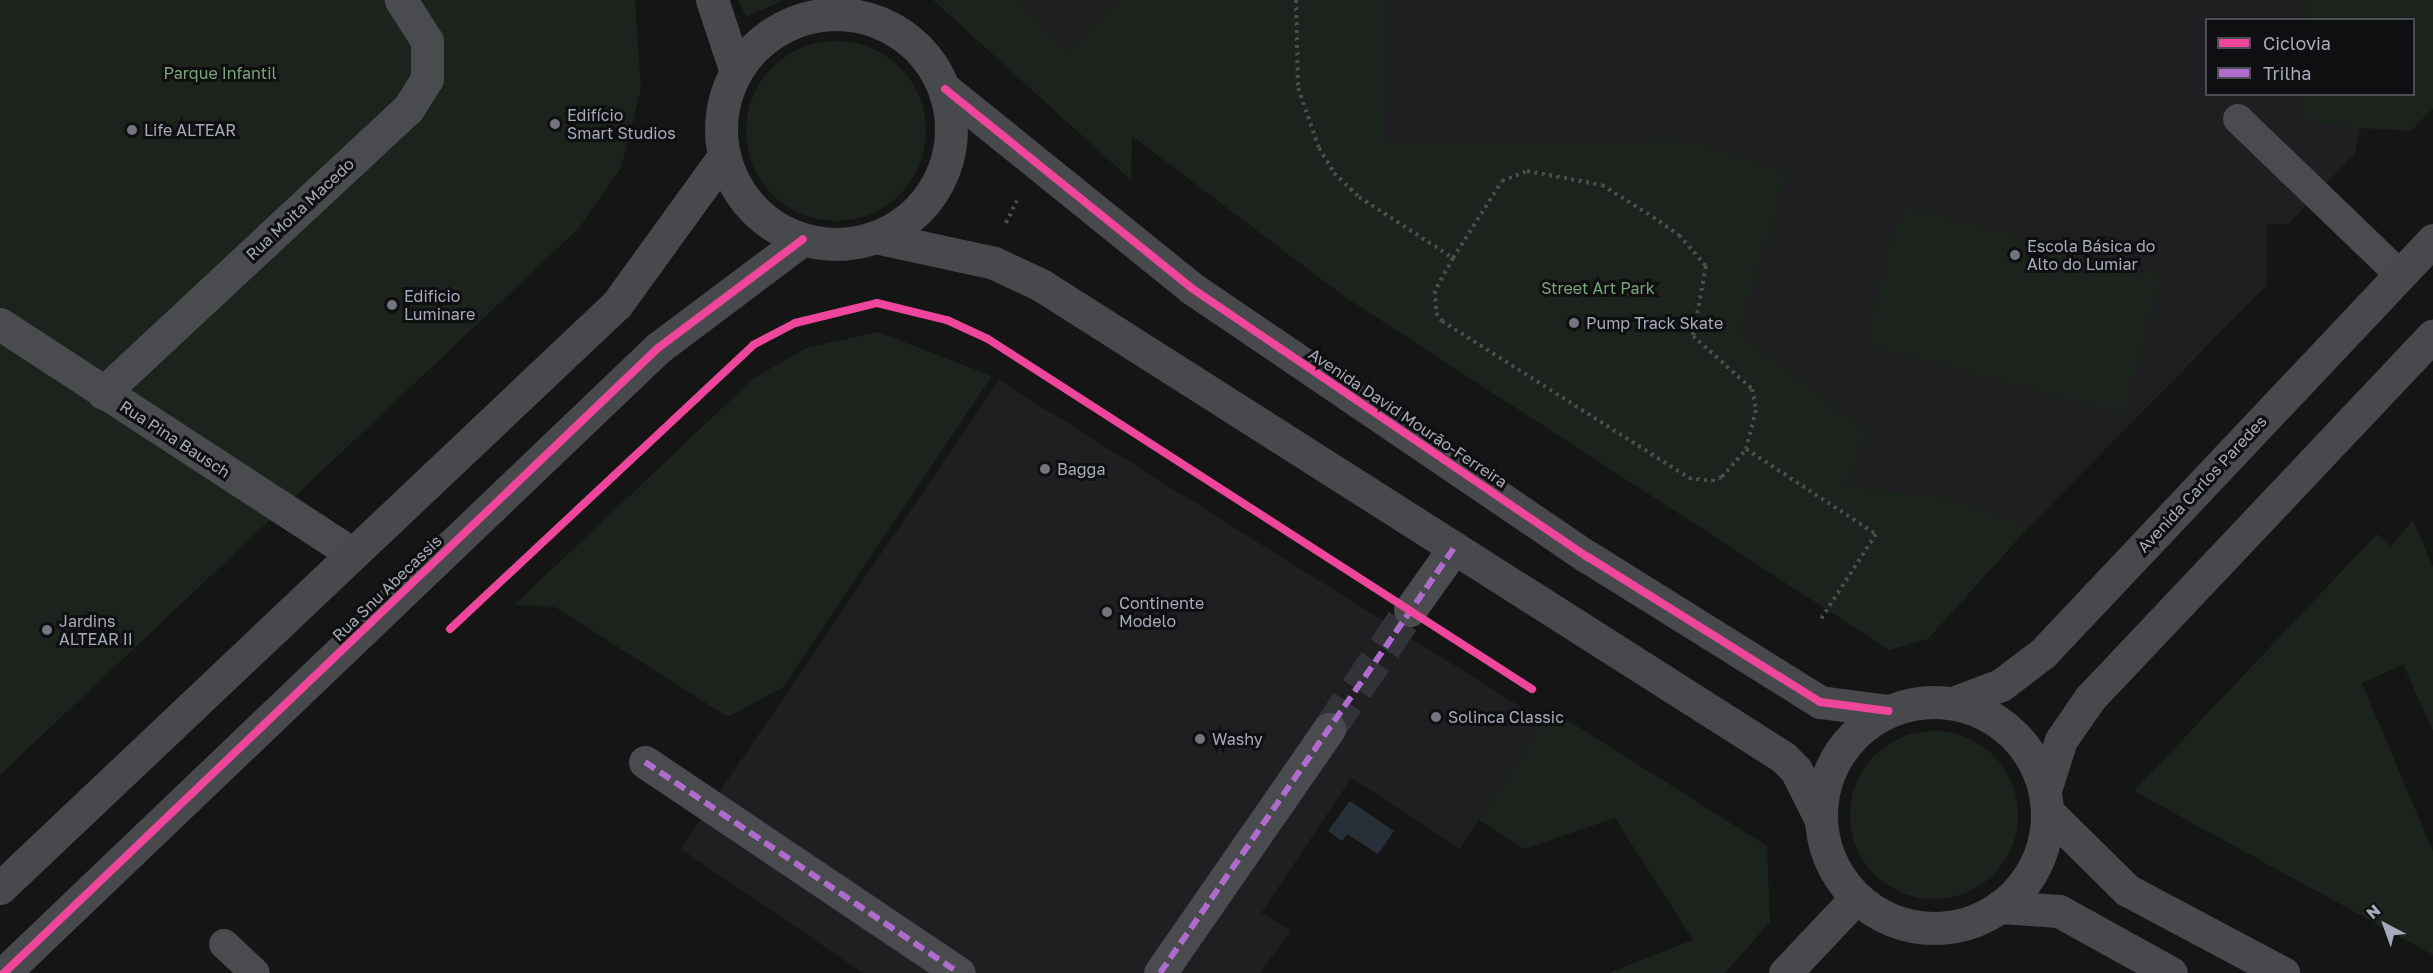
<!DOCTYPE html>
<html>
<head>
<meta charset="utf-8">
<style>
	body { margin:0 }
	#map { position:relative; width:2433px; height:973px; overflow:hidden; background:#151515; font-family:"Golos Text",sans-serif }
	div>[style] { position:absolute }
	.built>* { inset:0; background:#1f1f21 }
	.green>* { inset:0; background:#1b231c; transform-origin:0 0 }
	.round { border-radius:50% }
	.water>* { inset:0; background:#273038 }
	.street-tunnel>* { height:33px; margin-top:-16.5px; transform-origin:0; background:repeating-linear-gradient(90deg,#323336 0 33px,transparent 0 49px) }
	.path>* { height:4px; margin-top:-2px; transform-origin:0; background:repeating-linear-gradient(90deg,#4b4c50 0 3px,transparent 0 7.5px) }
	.lane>* { height:30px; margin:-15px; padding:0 15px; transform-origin:15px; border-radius:15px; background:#494b4e }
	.street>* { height:33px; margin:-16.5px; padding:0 16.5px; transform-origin:16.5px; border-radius:16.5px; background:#494b4e }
	.secondary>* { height:33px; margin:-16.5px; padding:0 16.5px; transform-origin:16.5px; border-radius:16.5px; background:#48494d }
	.secondary>.ring { margin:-16.5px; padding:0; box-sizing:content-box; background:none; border:33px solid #48494d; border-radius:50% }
	.quiet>* { height:6px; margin-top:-3px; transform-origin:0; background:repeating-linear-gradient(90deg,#b06ccc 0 12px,transparent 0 18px) }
	.cycleway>* { height:8px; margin:-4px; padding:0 4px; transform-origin:4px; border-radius:4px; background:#ed469a }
	.dots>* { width:16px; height:16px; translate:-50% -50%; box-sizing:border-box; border:3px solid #0f0f11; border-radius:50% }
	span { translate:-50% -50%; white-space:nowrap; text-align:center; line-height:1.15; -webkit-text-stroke:6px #0f0f11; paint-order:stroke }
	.park-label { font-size:16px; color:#7aa47c }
	.poi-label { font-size:16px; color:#a5abb8 }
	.left { translate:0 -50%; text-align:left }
	.street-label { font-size:16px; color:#a5abb8 }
	.legend { position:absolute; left:2205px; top:18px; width:210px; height:78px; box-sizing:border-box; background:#0f0f11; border:2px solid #4b4d54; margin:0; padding:8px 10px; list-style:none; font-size:18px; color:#a5abb8 }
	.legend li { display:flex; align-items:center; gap:12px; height:30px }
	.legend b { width:30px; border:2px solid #4b4d54 }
	.north { position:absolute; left:2355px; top:895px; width:60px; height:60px; -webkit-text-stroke:4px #0f0f11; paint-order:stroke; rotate:319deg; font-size:16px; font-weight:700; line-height:24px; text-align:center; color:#a5abb8 }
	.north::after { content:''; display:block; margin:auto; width:21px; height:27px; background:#a5abb8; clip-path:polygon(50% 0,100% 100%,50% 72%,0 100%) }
</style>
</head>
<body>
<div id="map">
	<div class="built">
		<i style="clip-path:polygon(1016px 0,1118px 0,1067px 54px)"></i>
		<i style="clip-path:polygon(evenodd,1386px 0,2433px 0,2433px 108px,2411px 131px,2360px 128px,2355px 153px,2289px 224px,2267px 225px,2267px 285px,2028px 528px,2003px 515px,1948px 498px,1844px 486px,1867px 432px,1737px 334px,1788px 173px,1384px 143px,1386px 0,2206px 20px,2414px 20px,2414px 94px,2206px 94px,2206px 20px)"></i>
		<i style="clip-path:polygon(999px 380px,1543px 721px,1460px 849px,1351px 778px,1261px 913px,1291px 930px,1260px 973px,863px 973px,681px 849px)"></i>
	</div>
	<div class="green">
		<i style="clip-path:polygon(0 0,635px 0,641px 89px,621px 168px,579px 228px,0 775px)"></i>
		<i style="clip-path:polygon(738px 0,784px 0,746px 17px)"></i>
		<i style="clip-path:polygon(933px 0,1016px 0,1067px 54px,1118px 0,1386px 0,1384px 143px,1691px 141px,1788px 173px,1738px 334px,1867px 432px,1845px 486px,1948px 498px,2003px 515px,2028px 528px,1928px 639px,1889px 650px,1345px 297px,1132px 136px,1131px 180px)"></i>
		<i style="clip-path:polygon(2308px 0,2433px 0,2433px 108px,2411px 131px,2313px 123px,2298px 111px,2299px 95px,2414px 94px,2414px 20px,2306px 19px)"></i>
		<i class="round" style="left:746px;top:41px;width:180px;height:180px"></i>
		<i style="left:1902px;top:206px;width:268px;height:143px;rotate:15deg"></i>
		<i style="clip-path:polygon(878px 332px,992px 376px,783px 687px,728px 717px,555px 607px,514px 605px,754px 378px,806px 348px)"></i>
		<i style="clip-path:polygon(2413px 520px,2433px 567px,2433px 731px,2403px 665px,2362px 683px,2433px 852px,2433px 955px,2134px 791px,2377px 534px,2391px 546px)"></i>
		<i style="clip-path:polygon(1561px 716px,1767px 846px,1770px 922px,1725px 973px,1608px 973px,1693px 940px,1615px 818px,1524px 849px,1479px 820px,1543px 721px)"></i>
		<i class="round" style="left:1850px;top:731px;width:168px;height:168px"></i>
	</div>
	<div class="water">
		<i style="clip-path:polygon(1350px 801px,1394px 831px,1378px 854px,1347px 834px,1342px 841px,1328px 831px)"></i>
	</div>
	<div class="street-tunnel">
		<i style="left:1329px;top:729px;width:144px;rotate:-55.8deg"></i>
	</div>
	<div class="path">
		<i style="left:1296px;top:0;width:88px;rotate:88.7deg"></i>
		<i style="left:1298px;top:88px;width:64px;rotate:70.7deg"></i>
		<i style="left:1319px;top:148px;width:29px;rotate:59deg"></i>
		<i style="left:1334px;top:173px;width:35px;rotate:44deg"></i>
		<i style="left:1359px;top:197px;width:112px;rotate:33deg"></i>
		<i style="left:1453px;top:258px;width:38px;rotate:119deg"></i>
		<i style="left:1435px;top:291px;width:22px;rotate:87deg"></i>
		<i style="left:1436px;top:313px;width:10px;rotate:53deg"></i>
		<i style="left:1442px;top:321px;width:293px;rotate:32.4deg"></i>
		<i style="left:1689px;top:478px;width:23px;rotate:7deg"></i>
		<i style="left:1712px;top:481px;width:11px;rotate:-22deg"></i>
		<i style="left:1722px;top:477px;width:37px;rotate:-49deg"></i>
		<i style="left:1746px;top:449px;width:155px;rotate:33.2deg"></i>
		<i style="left:1876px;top:534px;width:105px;rotate:122.9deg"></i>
		<i style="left:1006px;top:223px;width:25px;rotate:-64deg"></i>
		<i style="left:1453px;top:258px;width:91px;rotate:-57.5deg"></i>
		<i style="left:1502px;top:181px;width:27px;rotate:-22deg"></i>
		<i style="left:1527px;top:171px;width:76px;rotate:10.6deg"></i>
		<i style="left:1602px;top:185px;width:60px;rotate:32.1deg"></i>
		<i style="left:1653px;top:217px;width:32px;rotate:35deg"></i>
		<i style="left:1679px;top:235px;width:41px;rotate:48.9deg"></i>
		<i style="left:1706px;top:266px;width:71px;rotate:100.5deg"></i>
		<i style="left:1693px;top:336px;width:79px;rotate:41.9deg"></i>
		<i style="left:1752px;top:389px;width:21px;rotate:79deg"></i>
		<i style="left:1756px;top:410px;width:40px;rotate:104.4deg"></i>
	</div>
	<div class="lane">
		<i style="left:2238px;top:119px;width:225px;rotate:43.9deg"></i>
		<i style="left:224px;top:944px;width:42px;rotate:43.1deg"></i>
	</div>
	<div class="street">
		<i style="left:0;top:324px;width:418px;rotate:33.1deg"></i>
		<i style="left:103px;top:393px;width:417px;rotate:-43deg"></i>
		<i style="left:408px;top:109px;width:36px;rotate:-58deg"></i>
		<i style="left:427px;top:79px;width:38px;rotate:-90deg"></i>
		<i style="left:427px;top:41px;width:49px;rotate:-122.4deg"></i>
		<i style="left:1410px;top:610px;width:76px;rotate:-54.6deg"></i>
		<i style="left:645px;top:762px;width:378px;rotate:33.9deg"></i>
		<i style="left:1160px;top:973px;width:297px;rotate:-55.3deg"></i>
	</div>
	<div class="secondary">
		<i style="left:712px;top:0;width:76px;rotate:71.6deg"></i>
		<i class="ring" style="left:721px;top:14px;width:197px;height:197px"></i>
		<i style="left:945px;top:89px;width:315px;rotate:38.9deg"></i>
		<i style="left:1190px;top:287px;width:481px;rotate:34.2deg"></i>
		<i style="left:1588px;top:557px;width:274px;rotate:32deg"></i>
		<i style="left:1820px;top:702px;width:69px;rotate:7.5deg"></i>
		<i style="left:875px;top:237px;width:122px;rotate:12.3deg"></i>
		<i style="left:994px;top:263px;width:52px;rotate:25.1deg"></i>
		<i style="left:1041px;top:285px;width:879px;rotate:32.46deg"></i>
		<i style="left:1783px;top:757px;width:18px;rotate:45deg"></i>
		<i style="left:1796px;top:770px;width:54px;rotate:63.4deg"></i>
		<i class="ring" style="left:1821px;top:702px;width:193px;height:193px"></i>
		<i style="left:1953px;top:703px;width:51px;rotate:-20.6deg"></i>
		<i style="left:2001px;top:685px;width:53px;rotate:-37.3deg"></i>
		<i style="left:2043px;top:653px;width:568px;rotate:-46.64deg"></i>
		<i style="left:2045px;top:790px;width:52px;rotate:-72.3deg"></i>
		<i style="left:2061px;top:740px;width:51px;rotate:-55.4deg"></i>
		<i style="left:2090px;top:698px;width:499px;rotate:-46.6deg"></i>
		<i style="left:2048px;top:812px;width:111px;rotate:44.6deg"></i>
		<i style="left:2127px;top:890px;width:177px;rotate:28deg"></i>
		<i style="left:0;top:888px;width:850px;rotate:-43.43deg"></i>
		<i style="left:617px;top:304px;width:183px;rotate:-54.1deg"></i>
		<i style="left:1999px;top:907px;width:60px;rotate:3.8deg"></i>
		<i style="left:2059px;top:911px;width:128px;rotate:29deg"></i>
		<i style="left:4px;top:973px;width:905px;rotate:-43.7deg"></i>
		<i style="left:658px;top:348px;width:181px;rotate:-36.9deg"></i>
		<i style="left:1785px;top:973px;width:103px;rotate:-46.6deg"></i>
	</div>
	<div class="quiet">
		<i style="left:645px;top:762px;width:378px;rotate:33.9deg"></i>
		<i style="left:1160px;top:973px;width:517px;rotate:-55.33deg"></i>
	</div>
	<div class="cycleway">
		<i style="left:945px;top:89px;width:315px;rotate:38.9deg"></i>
		<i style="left:1190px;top:287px;width:481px;rotate:34.2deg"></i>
		<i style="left:1588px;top:557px;width:274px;rotate:32deg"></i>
		<i style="left:1820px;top:702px;width:69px;rotate:7.5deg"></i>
		<i style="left:450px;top:629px;width:415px;rotate:-43.1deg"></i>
		<i style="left:753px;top:345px;width:47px;rotate:-27.6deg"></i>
		<i style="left:795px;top:323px;width:84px;rotate:-13.7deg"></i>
		<i style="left:877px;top:303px;width:72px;rotate:13.7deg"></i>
		<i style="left:947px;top:320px;width:45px;rotate:24.9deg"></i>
		<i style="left:988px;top:339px;width:647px;rotate:32.76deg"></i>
		<i style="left:4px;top:973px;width:905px;rotate:-43.7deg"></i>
		<i style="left:658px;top:348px;width:181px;rotate:-36.9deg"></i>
	</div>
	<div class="dots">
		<i style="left:555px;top:124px;background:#73767f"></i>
		<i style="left:132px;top:130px;background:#73767f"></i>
		<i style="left:2015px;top:255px;background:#73767f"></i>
		<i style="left:392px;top:305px;background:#73767f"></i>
		<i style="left:1574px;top:323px;background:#73767f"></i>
		<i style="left:1045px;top:469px;background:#73767f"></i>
		<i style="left:1107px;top:612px;background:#73767f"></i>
		<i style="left:47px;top:630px;background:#73767f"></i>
		<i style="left:1436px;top:717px;background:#73767f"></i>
		<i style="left:1200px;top:739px;background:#73767f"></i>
	</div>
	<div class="park-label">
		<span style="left:220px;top:73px">Parque Infantil</span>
		<span style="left:1598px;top:288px">Street Art Park</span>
	</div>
	<div class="poi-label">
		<span class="left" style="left:567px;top:124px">Edifício<br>Smart Studios</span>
		<span class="left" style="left:144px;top:130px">Life ALTEAR</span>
		<span class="left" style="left:2027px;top:255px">Escola Básica do<br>Alto do Lumiar</span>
		<span class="left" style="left:404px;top:305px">Edificio<br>Luminare</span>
		<span class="left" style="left:1586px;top:323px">Pump Track Skate</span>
		<span class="left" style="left:1057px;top:469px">Bagga</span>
		<span class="left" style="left:1119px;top:612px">Continente<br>Modelo</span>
		<span class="left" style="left:59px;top:630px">Jardins<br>ALTEAR II</span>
		<span class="left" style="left:1448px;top:717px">Solinca Classic</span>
		<span class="left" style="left:1212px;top:739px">Washy</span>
	</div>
	<div class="street-label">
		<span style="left:300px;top:209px;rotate:-43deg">Rua Moita Macedo</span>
		<span style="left:1408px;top:418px;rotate:34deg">Avenida David Mourão-Ferreira</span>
		<span style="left:175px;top:439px;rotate:33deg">Rua Pina Bausch</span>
		<span style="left:2202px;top:484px;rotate:-47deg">Avenida Carlos Paredes</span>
		<span style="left:387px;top:588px;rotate:-44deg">Rua Snu Abecassis</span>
	</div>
	<ul class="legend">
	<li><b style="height:8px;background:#ed469a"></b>Ciclovia</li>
	<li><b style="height:8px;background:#b06ccc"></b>Trilha</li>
	</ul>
	<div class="north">N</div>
</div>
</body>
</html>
